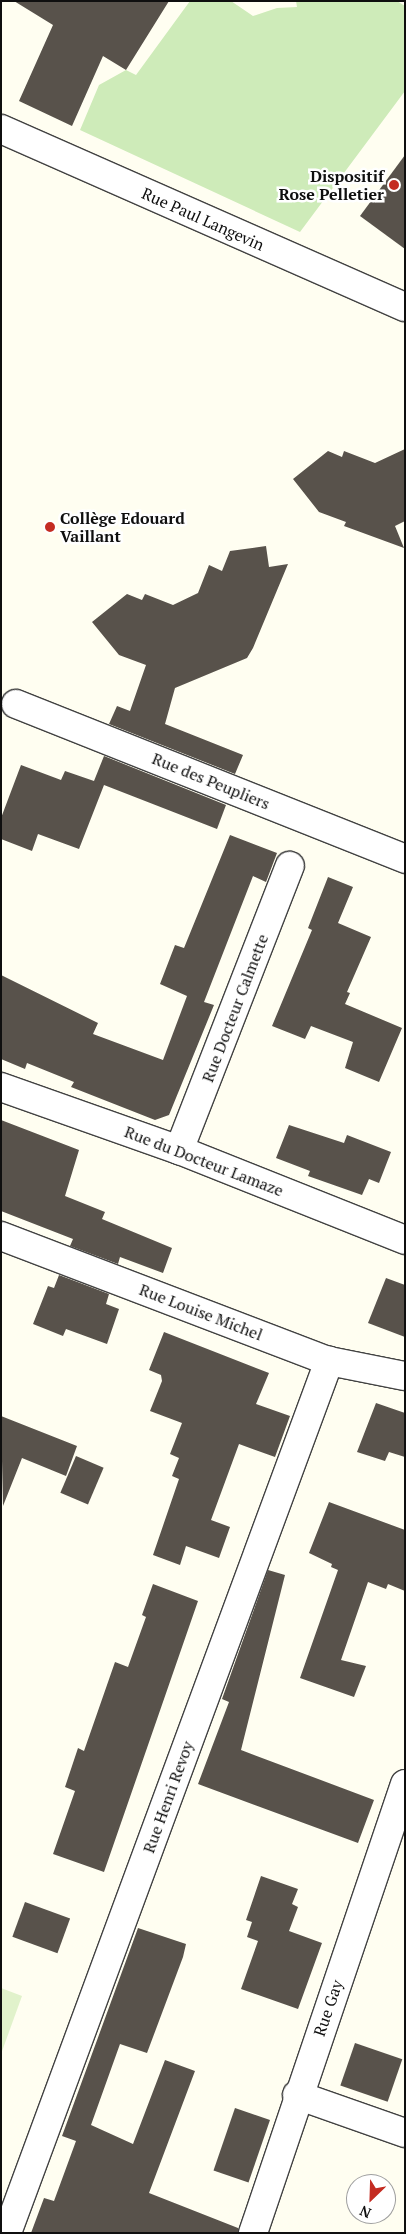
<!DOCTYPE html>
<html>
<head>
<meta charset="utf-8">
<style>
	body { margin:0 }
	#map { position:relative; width:406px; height:2234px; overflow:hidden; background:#fffef1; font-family:"PT Serif",serif }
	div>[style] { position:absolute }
	.green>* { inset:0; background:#ceebb9 }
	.pitch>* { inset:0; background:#e1f2cb }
	.building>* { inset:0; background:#58524b; transform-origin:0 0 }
	.roads { filter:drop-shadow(1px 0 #424242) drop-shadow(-1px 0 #424242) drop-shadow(0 1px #424242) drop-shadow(0 -1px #424242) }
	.minor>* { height:28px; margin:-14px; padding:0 14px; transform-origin:14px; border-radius:14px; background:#fff }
	.dots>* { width:14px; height:14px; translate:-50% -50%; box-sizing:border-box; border:2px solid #fff; border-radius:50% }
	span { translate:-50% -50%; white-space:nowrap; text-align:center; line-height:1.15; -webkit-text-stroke:5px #fff; paint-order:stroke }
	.poi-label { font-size:16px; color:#0f0f0f; font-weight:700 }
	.right { translate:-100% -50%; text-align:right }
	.left { translate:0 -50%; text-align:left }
	.street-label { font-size:16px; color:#0f0f0f }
	.frame { position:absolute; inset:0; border:2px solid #0f0f0f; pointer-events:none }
	.north { position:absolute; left:346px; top:2174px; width:50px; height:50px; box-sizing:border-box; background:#fff; border:1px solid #9f9f9f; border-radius:50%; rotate:204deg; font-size:14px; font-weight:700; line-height:20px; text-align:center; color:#0f0f0f }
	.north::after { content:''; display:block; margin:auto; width:18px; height:22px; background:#c42c22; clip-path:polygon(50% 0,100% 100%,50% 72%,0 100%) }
</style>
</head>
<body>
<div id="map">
	<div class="green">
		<i style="clip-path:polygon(190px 1px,231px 1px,253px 16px,277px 8px,297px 7px,296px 1px,397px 1px,405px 6px,405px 91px,300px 232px,80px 130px,99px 85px,126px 70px,136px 75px)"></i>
	</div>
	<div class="pitch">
		<i style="clip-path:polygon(1px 1988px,22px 1996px,1px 2054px)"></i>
	</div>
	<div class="building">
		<i style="clip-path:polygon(14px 1px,169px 1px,126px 70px,103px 56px,72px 126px,19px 101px,53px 25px)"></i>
		<i style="clip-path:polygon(405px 155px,405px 249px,360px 216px)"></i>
		<i style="clip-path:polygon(405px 449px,405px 521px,395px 526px,404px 548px,344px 526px,346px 522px,319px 512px,293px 479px,328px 451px,342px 457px,344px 451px,375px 463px)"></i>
		<i style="clip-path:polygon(266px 546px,269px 567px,288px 564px,253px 648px,247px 658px,175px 688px,165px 724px,243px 755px,235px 774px,109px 724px,117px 706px,130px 711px,146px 665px,119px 655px,92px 622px,127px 594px,142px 600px,145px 594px,173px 605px,198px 593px,209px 565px,222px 571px,230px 551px)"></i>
		<i style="clip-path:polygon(104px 756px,226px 805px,217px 829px,104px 785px,79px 849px,38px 834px,32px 851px,1px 839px,1px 818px,21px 765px,61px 780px,65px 771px,94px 781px)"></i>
		<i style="clip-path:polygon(230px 835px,277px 853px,266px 882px,253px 876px,204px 1002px,214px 1005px,169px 1115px,155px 1120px,71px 1087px,74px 1082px,27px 1063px,25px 1069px,1px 1059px,1px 975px,98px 1023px,93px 1034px,163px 1060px,187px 996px,160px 984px,175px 945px,184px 948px)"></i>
		<i style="clip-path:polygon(328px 877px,353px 887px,338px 923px,371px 937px,347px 992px,350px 993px,345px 1004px,402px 1028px,379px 1082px,345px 1068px,353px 1042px,311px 1026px,305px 1039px,272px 1026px,312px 930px,308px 928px)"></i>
		<i style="clip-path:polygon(1px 1120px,79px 1150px,65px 1196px,105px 1212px,102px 1219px,172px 1248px,163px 1273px,120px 1257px,118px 1264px,70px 1246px,73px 1239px,1px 1211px)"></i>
		<i style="clip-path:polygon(289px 1125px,344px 1143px,347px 1135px,391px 1152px,379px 1183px,369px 1179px,362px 1195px,308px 1176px,310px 1171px,276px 1158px)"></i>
		<i style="clip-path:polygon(59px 1275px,109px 1294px,106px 1304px,119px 1309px,107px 1344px,66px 1329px,63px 1336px,33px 1324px,48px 1286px,54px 1288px)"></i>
		<i style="clip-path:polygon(386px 1278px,405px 1285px,405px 1337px,368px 1323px)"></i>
		<i style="clip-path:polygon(164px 1332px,269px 1373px,256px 1404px,290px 1416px,275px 1457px,239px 1444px,211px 1520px,230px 1527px,219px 1558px,186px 1546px,180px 1565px,153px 1555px,179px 1479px,172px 1476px,179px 1458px,170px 1454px,182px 1423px,150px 1411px,162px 1381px,161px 1375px,149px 1370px)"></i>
		<i style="clip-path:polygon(376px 1403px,405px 1413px,405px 1457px,389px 1452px,385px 1461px,357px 1452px)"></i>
		<i style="clip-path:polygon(1px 1416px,77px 1446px,66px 1476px,22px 1458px,3px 1506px)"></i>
		<i style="left:76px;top:1456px;width:30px;height:40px;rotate:23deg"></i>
		<i style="clip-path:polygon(329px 1502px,405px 1530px,405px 1591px,388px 1584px,386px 1589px,368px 1582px,341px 1660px,366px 1666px,354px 1697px,300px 1678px,338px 1570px,331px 1567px,332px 1564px,309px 1553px)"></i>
		<i style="clip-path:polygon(268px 1570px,285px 1575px,241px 1750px,374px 1800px,358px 1843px,198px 1784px,229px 1702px,222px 1699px)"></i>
		<i style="clip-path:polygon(153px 1584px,198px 1601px,104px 1872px,53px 1854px,75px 1791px,65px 1787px,78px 1748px,84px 1751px,115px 1662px,128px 1667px,146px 1617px,142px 1615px)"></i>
		<i style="clip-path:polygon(261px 1876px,298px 1889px,292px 1904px,298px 1907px,289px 1931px,322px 1943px,298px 2009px,241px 1989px,258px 1941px,247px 1937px,252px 1922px,246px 1920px)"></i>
		<i style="left:25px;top:1902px;width:48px;height:37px;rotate:20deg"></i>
		<i style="clip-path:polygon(138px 1928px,186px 1944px,183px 1957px,147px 2053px,120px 2044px,91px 2125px,133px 2144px,165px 2060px,195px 2071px,149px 2193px,238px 2228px,238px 2233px,31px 2233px,44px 2198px,54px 2201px,76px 2141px,62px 2136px)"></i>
		<i style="left:355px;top:2043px;width:50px;height:45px;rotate:19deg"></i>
		<i style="left:235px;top:2108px;width:37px;height:66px;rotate:19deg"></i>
	</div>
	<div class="roads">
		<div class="minor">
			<i style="left:1px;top:129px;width:441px;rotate:23.8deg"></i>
			<i style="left:16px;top:704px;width:419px;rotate:21.7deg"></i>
			<i style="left:1px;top:1087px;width:189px;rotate:19.5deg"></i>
			<i style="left:179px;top:1150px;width:243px;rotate:21.7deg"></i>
			<i style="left:179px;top:1150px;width:305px;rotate:-68.7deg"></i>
			<i style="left:1px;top:1236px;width:351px;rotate:20.9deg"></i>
			<i style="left:329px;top:1361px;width:77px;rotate:11.2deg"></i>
			<i style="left:297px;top:2095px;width:114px;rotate:19.4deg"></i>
			<i style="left:7px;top:2233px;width:930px;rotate:-69.73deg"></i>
			<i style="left:253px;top:2233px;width:474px;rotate:-71.3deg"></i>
		</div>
	</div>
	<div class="dots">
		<i style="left:394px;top:185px;background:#c42c22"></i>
		<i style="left:50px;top:527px;background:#c42c22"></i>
	</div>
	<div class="poi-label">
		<span class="right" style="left:384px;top:185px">Dispositif<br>Rose Pelletier</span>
		<span class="left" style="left:60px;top:527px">Collège Edouard<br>Vaillant</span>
	</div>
	<div class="street-label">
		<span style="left:203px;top:219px;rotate:24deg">Rue Paul Langevin</span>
		<span style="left:211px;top:781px;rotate:22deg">Rue des Peupliers</span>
		<span style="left:235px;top:1008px;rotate:-69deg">Rue Docteur Calmette</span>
		<span style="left:204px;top:1161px;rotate:21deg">Rue du Docteur Lamaze</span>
		<span style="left:201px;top:1312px;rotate:21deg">Rue Louise Michel</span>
		<span style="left:168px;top:1797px;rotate:-70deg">Rue Henri Revoy</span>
		<span style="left:328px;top:2008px;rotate:-71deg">Rue Gay</span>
	</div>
	<div class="frame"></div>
	<div class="north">N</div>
</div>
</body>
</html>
